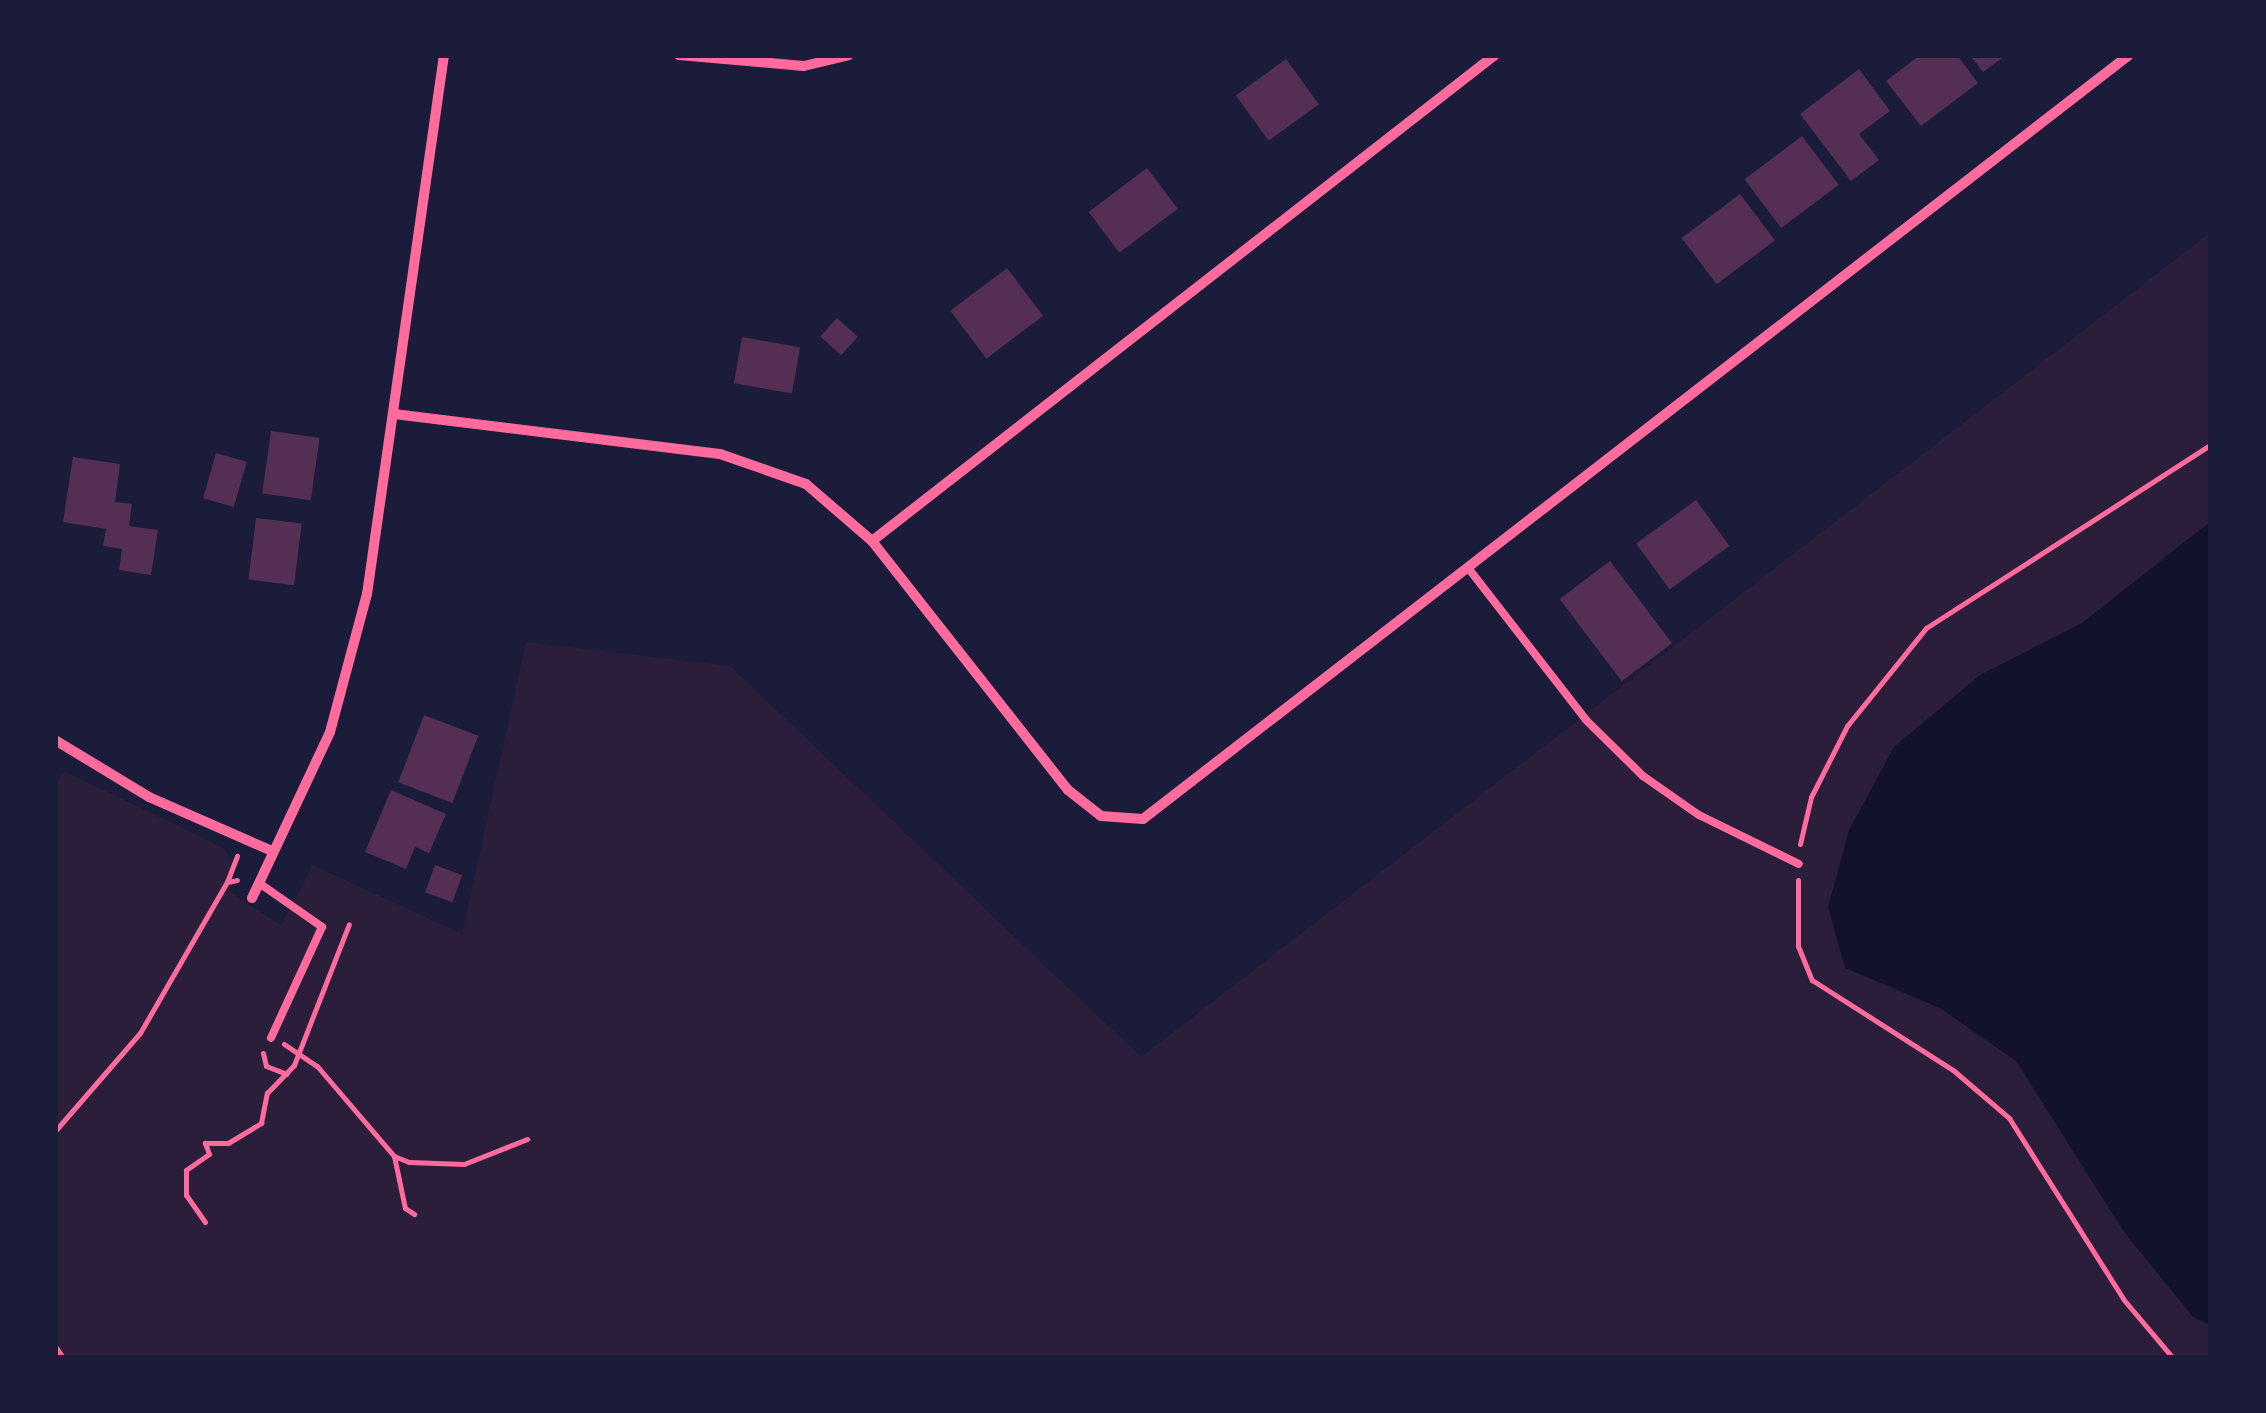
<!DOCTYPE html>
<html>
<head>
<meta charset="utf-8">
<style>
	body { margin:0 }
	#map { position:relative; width:2266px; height:1413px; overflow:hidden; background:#1b1b3a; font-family:Arial,sans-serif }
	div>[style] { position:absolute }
	.green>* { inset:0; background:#2a1e3b }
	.water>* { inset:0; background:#12122b }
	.building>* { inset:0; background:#542f53; transform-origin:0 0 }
	.path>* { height:5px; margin:-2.5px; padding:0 2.5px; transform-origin:2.5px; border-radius:2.5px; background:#ff6b9d }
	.service>* { height:8px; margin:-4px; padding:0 4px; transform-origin:4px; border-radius:4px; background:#ff6b9d }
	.minor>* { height:10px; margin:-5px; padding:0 5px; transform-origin:5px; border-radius:5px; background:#ff6b9d }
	span { translate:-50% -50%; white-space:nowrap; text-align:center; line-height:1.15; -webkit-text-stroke:8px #1b1b3a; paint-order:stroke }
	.frame { position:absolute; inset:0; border:58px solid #1b1b3a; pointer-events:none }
</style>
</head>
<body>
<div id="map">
	<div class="green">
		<i style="clip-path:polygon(2211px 232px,2211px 1358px,55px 1358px,55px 785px,64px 771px,224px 848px,235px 868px,231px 893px,281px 925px,313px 865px,462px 934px,526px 642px,730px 666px,1141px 1057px)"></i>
	</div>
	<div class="water">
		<i style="clip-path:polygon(2211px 521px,2211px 1325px,2193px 1317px,2124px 1232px,2016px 1061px,1940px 1008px,1845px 968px,1828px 907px,1849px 830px,1894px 747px,1980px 675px,2082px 623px)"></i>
	</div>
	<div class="building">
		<i style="clip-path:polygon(1920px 55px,1957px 55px,1978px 83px,1921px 126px,1886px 81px)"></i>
		<i style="clip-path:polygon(1970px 55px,2006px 55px,1983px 72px)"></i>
		<i style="left:1286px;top:59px;width:56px;height:62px;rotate:54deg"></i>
		<i style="clip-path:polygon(1859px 69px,1890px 111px,1859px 134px,1879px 160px,1851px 181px,1800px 114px)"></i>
		<i style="left:1802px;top:136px;width:61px;height:72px;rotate:53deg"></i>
		<i style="left:1147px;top:168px;width:51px;height:73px;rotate:53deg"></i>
		<i style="left:1740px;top:194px;width:58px;height:73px;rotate:53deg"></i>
		<i style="left:1007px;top:268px;width:60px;height:71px;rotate:53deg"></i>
		<i style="left:837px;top:318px;width:28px;height:25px;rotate:42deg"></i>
		<i style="left:742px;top:337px;width:59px;height:47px;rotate:10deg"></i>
		<i style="left:271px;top:431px;width:49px;height:63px;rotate:8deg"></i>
		<i style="left:216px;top:453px;width:32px;height:47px;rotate:16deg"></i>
		<i style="clip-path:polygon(73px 457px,120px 464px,115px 502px,132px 504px,129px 526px,158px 530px,151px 575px,119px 570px,122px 549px,103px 546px,106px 529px,63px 522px)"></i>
		<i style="left:1696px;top:500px;width:57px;height:74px;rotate:54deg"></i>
		<i style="left:256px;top:518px;width:46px;height:62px;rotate:7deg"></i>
		<i style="left:1610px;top:561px;width:103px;height:63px;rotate:53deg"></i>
		<i style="left:424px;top:715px;width:58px;height:72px;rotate:21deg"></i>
		<i style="clip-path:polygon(391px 790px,446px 814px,429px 853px,415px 847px,406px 869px,365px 852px)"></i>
		<i style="left:435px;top:865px;width:29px;height:29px;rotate:20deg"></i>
	</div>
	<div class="path">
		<i style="left:1800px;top:844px;width:48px;rotate:-76.8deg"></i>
		<i style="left:1811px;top:797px;width:80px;rotate:-63.1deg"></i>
		<i style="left:1847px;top:726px;width:126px;rotate:-51.1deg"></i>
		<i style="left:1926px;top:628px;width:339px;rotate:-32.8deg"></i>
		<i style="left:1798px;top:880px;width:66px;rotate:90deg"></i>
		<i style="left:1798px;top:946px;width:37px;rotate:68deg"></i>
		<i style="left:1812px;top:980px;width:167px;rotate:32.6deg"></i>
		<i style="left:1953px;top:1070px;width:74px;rotate:40.6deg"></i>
		<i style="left:2009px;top:1118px;width:215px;rotate:57.7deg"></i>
		<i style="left:2124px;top:1300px;width:76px;rotate:49.8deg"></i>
		<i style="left:227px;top:882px;width:28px;rotate:-69deg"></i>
		<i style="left:284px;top:1044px;width:40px;rotate:34deg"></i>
		<i style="left:317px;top:1066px;width:118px;rotate:49.5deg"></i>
		<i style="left:394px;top:1156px;width:16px;rotate:22deg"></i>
		<i style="left:409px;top:1162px;width:55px;rotate:2.1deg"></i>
		<i style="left:464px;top:1164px;width:68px;rotate:-21.6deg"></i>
		<i style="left:263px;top:1053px;width:13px;rotate:77deg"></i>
		<i style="left:266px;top:1066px;width:22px;rotate:21deg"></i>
		<i style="left:55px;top:1131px;width:130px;rotate:-49.1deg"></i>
		<i style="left:140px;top:1033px;width:174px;rotate:-60.1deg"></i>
		<i style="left:227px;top:882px;width:10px;rotate:-11deg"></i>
		<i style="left:394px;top:1156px;width:53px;rotate:78.1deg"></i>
		<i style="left:405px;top:1208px;width:11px;rotate:34deg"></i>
		<i style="left:205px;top:1222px;width:33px;rotate:-125deg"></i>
		<i style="left:186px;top:1195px;width:25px;rotate:-90deg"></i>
		<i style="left:186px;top:1170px;width:28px;rotate:-35deg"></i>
		<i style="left:209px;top:1154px;width:12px;rotate:-110deg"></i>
		<i style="left:205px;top:1143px;width:23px"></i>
		<i style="left:228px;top:1143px;width:39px;rotate:-31deg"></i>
		<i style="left:261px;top:1123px;width:31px;rotate:-79deg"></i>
		<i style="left:267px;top:1093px;width:39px;rotate:-46deg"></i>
		<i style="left:294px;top:1065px;width:151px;rotate:-68.7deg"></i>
		<i style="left:55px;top:1346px;width:14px;rotate:56deg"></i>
	</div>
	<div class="service">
		<i style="left:1469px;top:569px;width:191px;rotate:52.2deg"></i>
		<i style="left:1586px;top:720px;width:80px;rotate:44.5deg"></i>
		<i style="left:1643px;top:776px;width:68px;rotate:34.9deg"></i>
		<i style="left:1699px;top:815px;width:111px;rotate:26.1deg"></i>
		<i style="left:259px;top:883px;width:77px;rotate:34.9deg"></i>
		<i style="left:322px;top:927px;width:122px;rotate:114.7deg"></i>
	</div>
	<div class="minor">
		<i style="left:679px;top:55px;width:125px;rotate:5deg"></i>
		<i style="left:804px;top:66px;width:46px;rotate:-13.7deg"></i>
		<i style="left:394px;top:414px;width:328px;rotate:7deg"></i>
		<i style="left:720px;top:454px;width:91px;rotate:19.2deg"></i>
		<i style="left:806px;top:484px;width:87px;rotate:40.8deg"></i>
		<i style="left:872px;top:541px;width:317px;rotate:51.8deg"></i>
		<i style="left:1068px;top:790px;width:42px;rotate:38.2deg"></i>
		<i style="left:1101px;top:816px;width:42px;rotate:4.1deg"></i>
		<i style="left:1143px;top:819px;width:1247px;rotate:-37.77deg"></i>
		<i style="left:872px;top:541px;width:790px;rotate:-37.96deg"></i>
		<i style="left:55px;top:740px;width:110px;rotate:31.2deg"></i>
		<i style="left:149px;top:797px;width:134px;rotate:23.7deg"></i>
		<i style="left:252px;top:898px;width:183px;rotate:-64.8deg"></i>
		<i style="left:330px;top:732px;width:143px;rotate:-75deg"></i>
		<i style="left:367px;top:594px;width:544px;rotate:-81.87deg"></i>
	</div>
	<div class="frame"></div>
</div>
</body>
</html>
